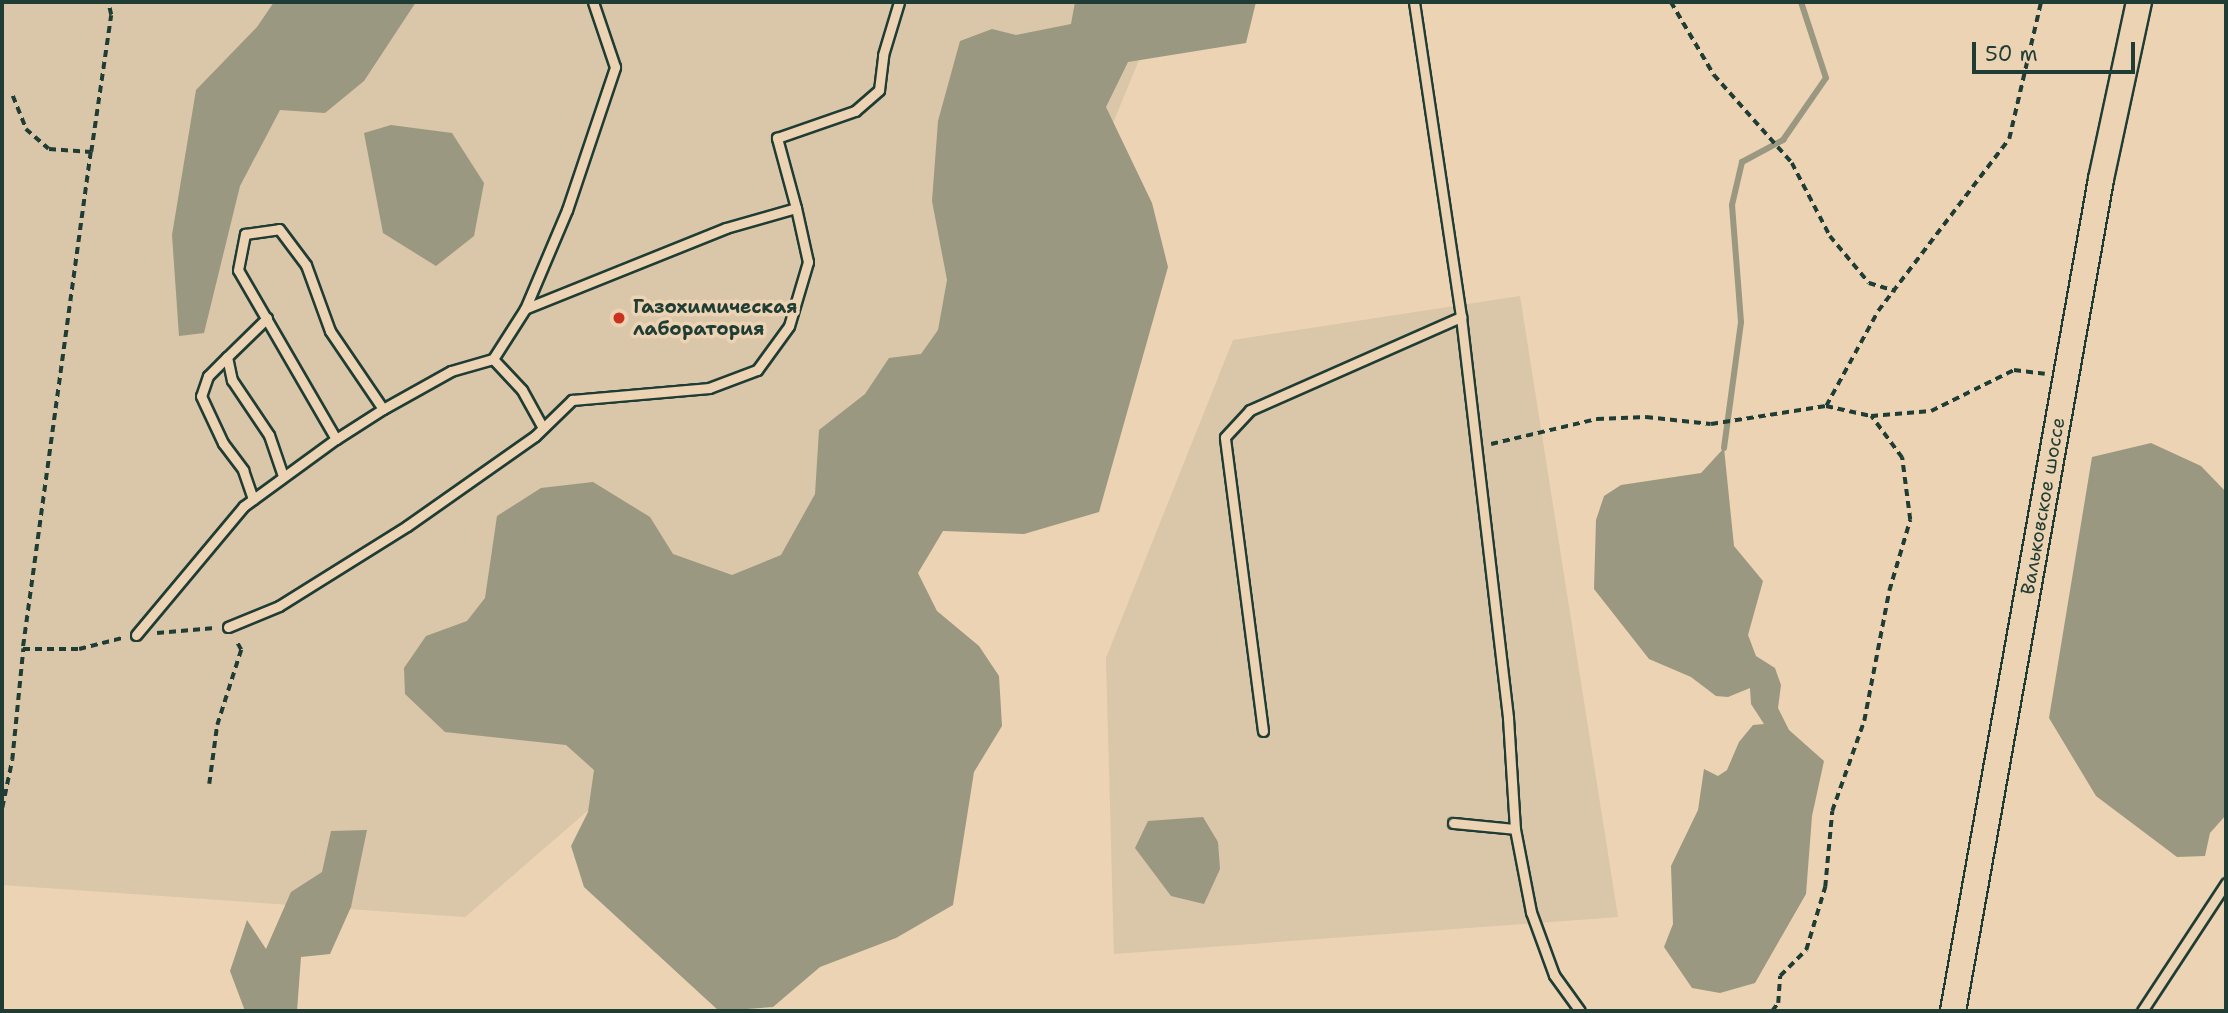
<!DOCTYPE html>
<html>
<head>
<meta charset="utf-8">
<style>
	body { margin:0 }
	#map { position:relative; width:2228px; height:1013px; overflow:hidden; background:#ebd3b3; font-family:"Shantell Sans",sans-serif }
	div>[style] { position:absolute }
	.built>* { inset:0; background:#dac6a8 }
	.water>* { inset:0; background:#9a9881 }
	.stream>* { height:6px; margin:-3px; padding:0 3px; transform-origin:3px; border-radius:3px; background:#9a9881 }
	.path>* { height:3.5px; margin-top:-1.75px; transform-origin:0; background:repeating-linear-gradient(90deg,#1f3d34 0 7px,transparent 0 12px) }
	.roads { filter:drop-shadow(2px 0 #1f3d34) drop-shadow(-2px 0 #1f3d34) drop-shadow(0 2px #1f3d34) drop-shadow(0 -2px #1f3d34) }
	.lane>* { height:9px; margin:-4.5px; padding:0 4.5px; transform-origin:4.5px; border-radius:4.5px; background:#ebd3b3 }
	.secondary>* { height:24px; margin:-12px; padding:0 12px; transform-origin:12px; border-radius:12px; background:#ebd3b3 }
	.dots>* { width:19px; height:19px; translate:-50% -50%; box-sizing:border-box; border:4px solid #ebd3b3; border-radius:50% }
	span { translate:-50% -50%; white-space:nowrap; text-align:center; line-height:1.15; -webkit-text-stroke:7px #ebd3b3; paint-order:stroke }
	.poi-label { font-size:19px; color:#1f3d34; font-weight:700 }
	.left { translate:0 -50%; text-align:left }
	.street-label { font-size:19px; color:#1f3d34 }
	.frame { position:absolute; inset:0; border:4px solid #1f3d34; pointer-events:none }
	.scale { position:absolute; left:1972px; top:42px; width:163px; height:32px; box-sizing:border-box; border:4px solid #1f3d34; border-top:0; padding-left:9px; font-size:21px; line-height:24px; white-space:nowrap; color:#1f3d34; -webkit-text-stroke:5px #ebd3b3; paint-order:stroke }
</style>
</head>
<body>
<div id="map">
	<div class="built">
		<i style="clip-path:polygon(2px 2px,1163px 2px,1084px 193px,986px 466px,465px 917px,2px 885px)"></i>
		<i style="clip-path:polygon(1520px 296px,1618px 917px,1114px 954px,1106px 658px,1233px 340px)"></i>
	</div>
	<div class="water">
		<i style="clip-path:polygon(274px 2px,416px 2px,364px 81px,325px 113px,280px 110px,240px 186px,204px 333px,179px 336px,172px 235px,196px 90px,257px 27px)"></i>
		<i style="clip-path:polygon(1075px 2px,1256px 2px,1246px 43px,1128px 62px,1106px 107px,1152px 203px,1168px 267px,1099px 512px,1024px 534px,943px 531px,918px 573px,937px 611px,979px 646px,999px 676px,1002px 726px,974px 772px,953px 905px,896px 938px,820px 967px,773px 1007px,719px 1011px,584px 887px,571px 846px,588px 812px,594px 770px,566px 745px,445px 732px,405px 694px,404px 668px,426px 636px,467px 621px,485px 598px,497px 516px,541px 488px,593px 482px,650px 517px,673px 554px,732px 575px,781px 555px,815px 494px,819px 430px,865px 394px,889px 358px,921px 354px,938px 330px,947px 280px,932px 201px,938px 121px,960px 41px,992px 29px,1016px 35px,1071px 24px)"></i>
		<i style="clip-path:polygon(391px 125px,452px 133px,484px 183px,474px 236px,436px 266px,383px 233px,364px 133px)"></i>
		<i style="clip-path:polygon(2151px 443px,2201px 466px,2226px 492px,2226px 815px,2210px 833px,2205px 856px,2177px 857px,2096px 796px,2049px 718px,2092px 457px)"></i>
		<i style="clip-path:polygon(1724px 448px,1734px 546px,1763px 581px,1748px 635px,1756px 656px,1775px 668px,1781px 685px,1778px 708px,1789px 730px,1824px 761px,1812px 816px,1806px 894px,1755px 983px,1720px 993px,1692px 988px,1664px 947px,1673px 924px,1671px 866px,1698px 810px,1704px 769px,1718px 776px,1727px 770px,1739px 742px,1753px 725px,1764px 724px,1751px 704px,1750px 688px,1728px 697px,1716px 696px,1691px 677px,1649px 659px,1594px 589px,1596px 520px,1604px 496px,1621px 485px,1701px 473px)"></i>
		<i style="clip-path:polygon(1203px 817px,1218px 842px,1220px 869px,1204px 904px,1171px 896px,1135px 848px,1148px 821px)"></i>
		<i style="clip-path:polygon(367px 830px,351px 907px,330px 954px,301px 957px,297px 1011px,245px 1011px,230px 971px,247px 920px,266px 949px,291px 892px,322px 872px,331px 831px)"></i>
	</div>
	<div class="stream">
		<i style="left:1724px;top:448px;width:127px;rotate:-82.3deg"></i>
		<i style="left:1741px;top:322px;width:117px;rotate:-94.4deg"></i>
		<i style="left:1732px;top:205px;width:44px;rotate:-76.9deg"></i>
		<i style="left:1742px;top:162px;width:47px;rotate:-28.2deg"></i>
		<i style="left:1783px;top:140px;width:75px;rotate:-55.3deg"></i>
		<i style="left:1826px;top:78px;width:80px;rotate:-108.2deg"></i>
	</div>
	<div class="path">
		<i style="left:1671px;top:2px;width:85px;rotate:59.5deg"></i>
		<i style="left:1714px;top:75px;width:118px;rotate:48.4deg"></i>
		<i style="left:1792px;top:163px;width:82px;rotate:62.5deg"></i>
		<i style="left:1830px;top:236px;width:61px;rotate:50.3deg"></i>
		<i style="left:1869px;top:283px;width:28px;rotate:17deg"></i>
		<i style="left:13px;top:96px;width:35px;rotate:68deg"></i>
		<i style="left:26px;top:129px;width:30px;rotate:41deg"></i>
		<i style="left:49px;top:149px;width:42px;rotate:4.1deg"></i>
		<i style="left:91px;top:152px;width:502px;rotate:97.79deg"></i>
		<i style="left:91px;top:152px;width:138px;rotate:-81.7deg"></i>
		<i style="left:111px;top:15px;width:13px;rotate:-103deg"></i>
		<i style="left:1826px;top:406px;width:108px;rotate:-61.3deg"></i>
		<i style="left:1878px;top:311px;width:216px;rotate:-52.7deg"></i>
		<i style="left:2009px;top:139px;width:141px;rotate:-76.9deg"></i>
		<i style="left:1491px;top:444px;width:109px;rotate:-13.3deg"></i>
		<i style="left:1597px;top:419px;width:49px;rotate:-2.3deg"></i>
		<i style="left:1646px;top:417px;width:65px;rotate:6.1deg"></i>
		<i style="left:1711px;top:424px;width:116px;rotate:-8.9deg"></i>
		<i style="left:1826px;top:406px;width:46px;rotate:12.5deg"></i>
		<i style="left:1871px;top:416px;width:60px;rotate:-4.8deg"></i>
		<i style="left:1931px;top:411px;width:93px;rotate:-26.3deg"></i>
		<i style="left:2014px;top:370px;width:31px;rotate:7deg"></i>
		<i style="left:157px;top:633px;width:58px;rotate:-4.9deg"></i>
		<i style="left:209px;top:784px;width:60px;rotate:-82.3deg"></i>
		<i style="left:217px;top:725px;width:79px;rotate:-72.3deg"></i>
		<i style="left:241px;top:650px;width:10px;rotate:-119deg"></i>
		<i style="left:2px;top:808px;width:49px;rotate:-78.2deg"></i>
		<i style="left:12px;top:760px;width:112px;rotate:-84.3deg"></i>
		<i style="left:23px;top:649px;width:56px"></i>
		<i style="left:79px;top:649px;width:44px;rotate:-14.3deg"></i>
		<i style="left:1772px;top:1011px;width:10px;rotate:-53deg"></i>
		<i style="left:1778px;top:1003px;width:27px;rotate:-86deg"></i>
		<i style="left:1780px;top:976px;width:37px;rotate:-45deg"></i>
		<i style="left:1806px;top:950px;width:66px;rotate:-73.2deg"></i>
		<i style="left:1825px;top:887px;width:76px;rotate:-84.7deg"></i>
		<i style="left:1832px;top:811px;width:96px;rotate:-70.4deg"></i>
		<i style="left:1864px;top:721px;width:132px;rotate:-79.1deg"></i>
		<i style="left:1889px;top:591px;width:74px;rotate:-73.5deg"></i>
		<i style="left:1910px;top:520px;width:63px;rotate:-97.4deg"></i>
		<i style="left:1902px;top:458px;width:52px;rotate:-126.4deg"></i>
	</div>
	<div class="roads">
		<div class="lane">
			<i style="left:1414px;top:2px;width:318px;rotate:81.5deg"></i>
			<i style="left:1461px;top:317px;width:404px;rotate:83.3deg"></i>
			<i style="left:1508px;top:718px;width:111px;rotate:86.4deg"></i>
			<i style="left:1515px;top:829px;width:85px;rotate:79.1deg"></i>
			<i style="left:1531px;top:912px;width:67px;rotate:69.9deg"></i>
			<i style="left:1554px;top:975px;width:44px;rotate:54.2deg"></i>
			<i style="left:796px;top:208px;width:73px;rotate:-105.2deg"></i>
			<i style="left:777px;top:138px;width:83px;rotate:-19.1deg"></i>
			<i style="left:855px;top:111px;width:32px;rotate:-41deg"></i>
			<i style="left:879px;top:90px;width:35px;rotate:-83deg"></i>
			<i style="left:883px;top:55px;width:55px;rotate:-73.2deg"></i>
			<i style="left:279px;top:229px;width:45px;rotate:53.1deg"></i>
			<i style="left:306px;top:265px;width:70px;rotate:70deg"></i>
			<i style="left:330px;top:331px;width:94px;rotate:55.8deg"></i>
			<i style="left:383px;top:409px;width:56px;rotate:147.4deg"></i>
			<i style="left:336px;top:439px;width:195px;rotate:-120.1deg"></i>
			<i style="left:238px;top:270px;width:37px;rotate:-79deg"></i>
			<i style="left:245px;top:234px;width:34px;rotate:-8deg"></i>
			<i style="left:267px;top:318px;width:56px;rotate:135.7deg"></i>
			<i style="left:227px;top:357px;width:24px;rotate:78deg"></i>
			<i style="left:232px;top:380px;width:66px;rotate:56.1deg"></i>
			<i style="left:269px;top:435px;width:43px;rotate:71.1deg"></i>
			<i style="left:227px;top:357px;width:27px;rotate:135deg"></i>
			<i style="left:208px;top:376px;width:21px;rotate:109deg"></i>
			<i style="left:201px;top:396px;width:52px;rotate:64.9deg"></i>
			<i style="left:223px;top:443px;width:34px;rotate:53deg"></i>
			<i style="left:243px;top:470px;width:31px;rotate:71deg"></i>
			<i style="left:493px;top:359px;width:59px;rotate:-57.4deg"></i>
			<i style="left:525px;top:309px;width:108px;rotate:-67deg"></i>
			<i style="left:567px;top:210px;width:151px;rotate:-71.4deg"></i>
			<i style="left:615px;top:67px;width:69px;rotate:-108.7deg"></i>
			<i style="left:383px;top:409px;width:78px;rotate:-29.2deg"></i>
			<i style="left:451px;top:371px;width:44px;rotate:-15.9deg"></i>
			<i style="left:493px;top:359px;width:42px;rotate:46.9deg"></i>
			<i style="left:522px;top:390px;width:43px;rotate:61.1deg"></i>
			<i style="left:228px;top:627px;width:55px;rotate:-22.4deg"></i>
			<i style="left:279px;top:606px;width:151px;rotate:-32deg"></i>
			<i style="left:407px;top:526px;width:156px;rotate:-35.1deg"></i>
			<i style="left:535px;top:436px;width:52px;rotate:-44.2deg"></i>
			<i style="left:572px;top:400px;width:138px;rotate:-5deg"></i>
			<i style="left:709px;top:388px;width:51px;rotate:-20.6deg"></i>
			<i style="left:757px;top:370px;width:54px;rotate:-54deg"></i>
			<i style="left:789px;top:326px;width:67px;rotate:-73.5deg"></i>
			<i style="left:808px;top:262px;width:55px;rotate:-102.5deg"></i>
			<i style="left:796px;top:208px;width:73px;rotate:164.1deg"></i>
			<i style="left:726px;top:228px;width:217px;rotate:158.1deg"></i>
			<i style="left:136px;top:635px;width:168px;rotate:-50.1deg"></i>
			<i style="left:244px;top:506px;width:114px;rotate:-36.1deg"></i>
			<i style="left:1263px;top:731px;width:296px;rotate:-97.4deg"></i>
			<i style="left:1225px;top:437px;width:37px;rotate:-47deg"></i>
			<i style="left:1250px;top:410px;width:231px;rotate:-23.8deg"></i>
			<i style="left:1453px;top:823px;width:62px;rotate:5.5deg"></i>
			<i style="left:2142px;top:1011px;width:153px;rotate:-56.7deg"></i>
		</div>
		<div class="secondary">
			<i style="left:1953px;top:1011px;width:845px;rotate:-79.91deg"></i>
			<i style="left:2101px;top:179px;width:181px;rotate:-77.9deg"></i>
		</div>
	</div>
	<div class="dots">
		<i style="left:619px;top:318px;background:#c8321e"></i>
	</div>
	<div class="poi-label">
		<span class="left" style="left:633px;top:318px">Газохимическая<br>лаборатория</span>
	</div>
	<div class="street-label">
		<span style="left:2043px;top:506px;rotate:-80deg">Вальковское шоссе</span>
	</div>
	<div class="frame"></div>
	<div class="scale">50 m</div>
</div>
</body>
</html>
